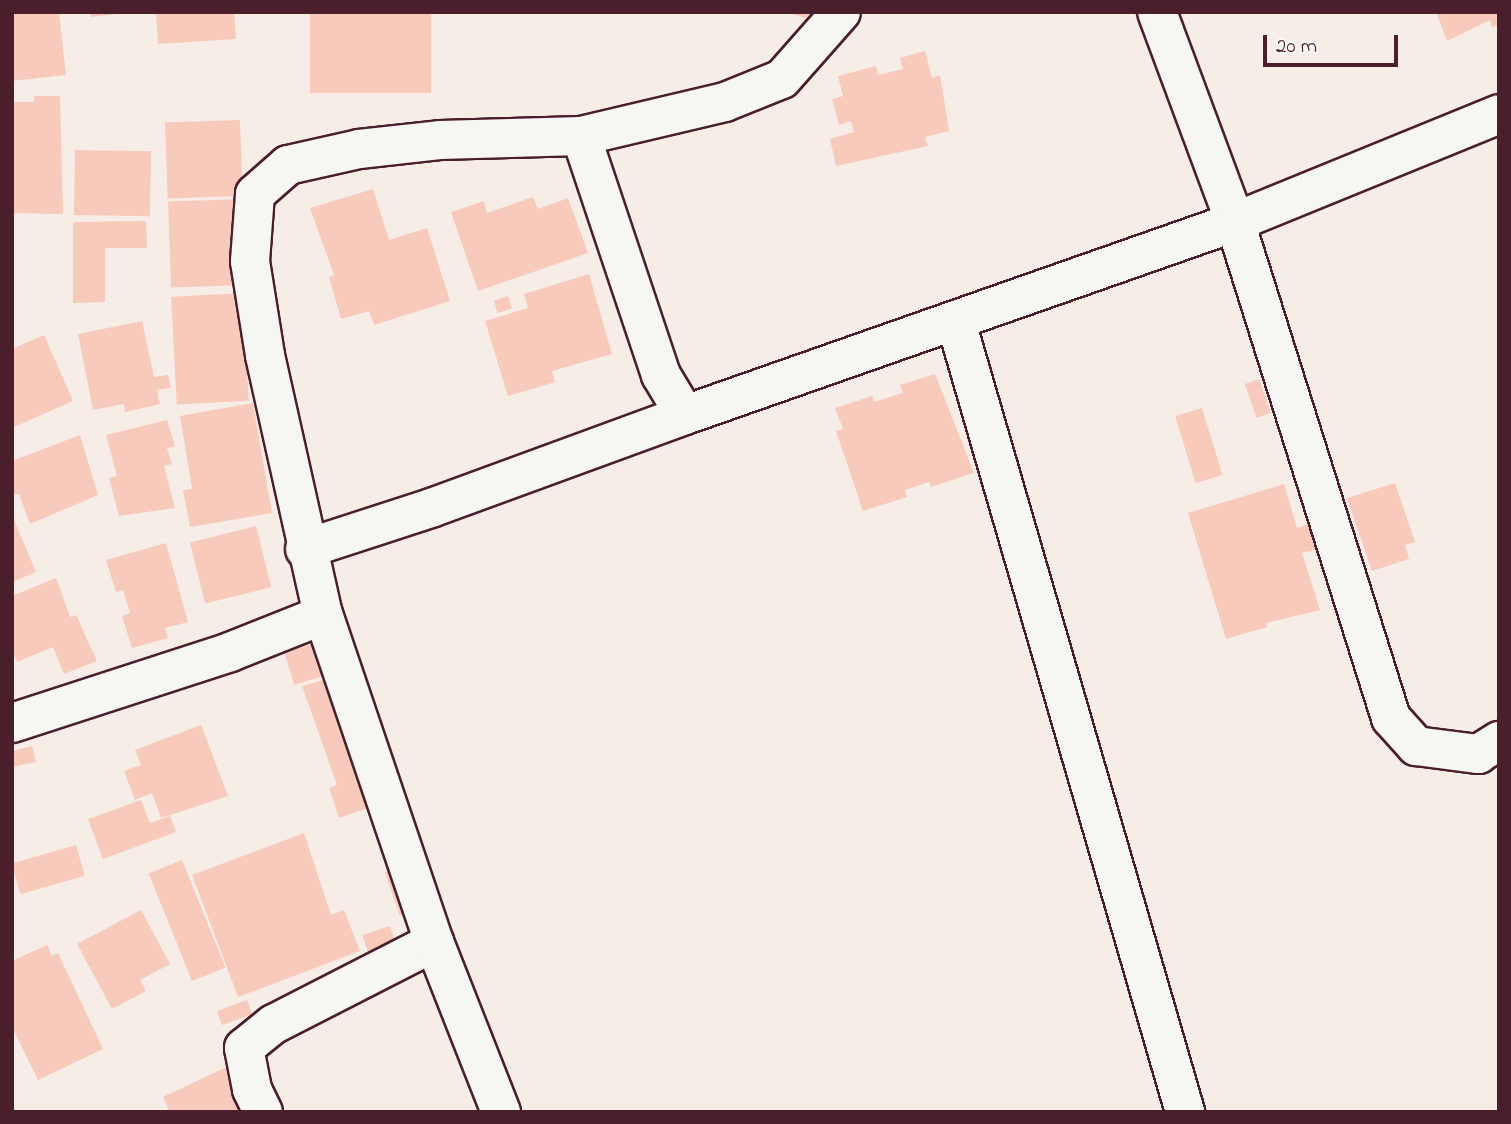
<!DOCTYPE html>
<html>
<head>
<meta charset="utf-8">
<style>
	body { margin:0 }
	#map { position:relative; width:1511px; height:1124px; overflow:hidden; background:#f6ede7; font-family:"Indie Flower",sans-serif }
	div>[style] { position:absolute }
	.building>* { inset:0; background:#f8cabb; transform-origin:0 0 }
	.roads { filter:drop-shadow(2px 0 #4a1f2b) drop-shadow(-2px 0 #4a1f2b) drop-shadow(0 2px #4a1f2b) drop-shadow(0 -2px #4a1f2b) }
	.minor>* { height:38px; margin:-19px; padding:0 19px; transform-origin:19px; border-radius:19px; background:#f6f6f2 }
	span { translate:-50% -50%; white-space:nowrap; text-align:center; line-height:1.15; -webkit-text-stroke:5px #f6f6f2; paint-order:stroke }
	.frame { position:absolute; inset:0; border:14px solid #4a1f2b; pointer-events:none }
	.scale { position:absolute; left:1263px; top:35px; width:135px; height:32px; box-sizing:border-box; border:4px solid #4a1f2b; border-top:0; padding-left:9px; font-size:21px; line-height:24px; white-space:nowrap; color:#4a1f2b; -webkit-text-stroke:5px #f6f6f2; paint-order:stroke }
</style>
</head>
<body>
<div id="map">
	<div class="building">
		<i style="clip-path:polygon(12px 12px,59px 12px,66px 75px,12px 81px)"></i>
		<i style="clip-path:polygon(91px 12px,115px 12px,115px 14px,91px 17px)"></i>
		<i style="clip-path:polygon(156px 12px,234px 12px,236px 39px,158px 44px)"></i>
		<i style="left:310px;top:12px;width:121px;height:81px"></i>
		<i style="clip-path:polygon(785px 12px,812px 12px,806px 18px)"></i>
		<i style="clip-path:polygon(1436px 12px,1499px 12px,1499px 25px,1492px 27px,1490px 20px,1447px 41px)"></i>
		<i style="clip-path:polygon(925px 51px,932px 78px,940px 75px,949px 131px,925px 137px,928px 146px,836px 166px,830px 139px,854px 132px,851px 121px,839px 125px,832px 99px,843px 96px,838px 76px,876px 66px,878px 75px,903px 69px,900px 58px)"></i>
		<i style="clip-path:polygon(34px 96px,60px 96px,63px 214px,12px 213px,12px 102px,34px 102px)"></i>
		<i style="left:240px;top:120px;width:76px;height:75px;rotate:88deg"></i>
		<i style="left:75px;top:150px;width:76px;height:65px;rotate:1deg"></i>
		<i style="clip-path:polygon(373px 189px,389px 240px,427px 228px,450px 301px,374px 325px,369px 311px,341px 319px,329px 277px,334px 275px,310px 208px)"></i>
		<i style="clip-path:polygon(533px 197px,538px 209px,568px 198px,588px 253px,478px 291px,451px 212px,484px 201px,487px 213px)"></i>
		<i style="left:241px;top:199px;width:86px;height:73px;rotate:88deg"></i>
		<i style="clip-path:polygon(146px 221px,147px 248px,105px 248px,105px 302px,73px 303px,73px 222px)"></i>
		<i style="clip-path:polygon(589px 274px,612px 354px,552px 371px,555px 382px,508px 396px,485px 321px,528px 308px,524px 294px)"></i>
		<i style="left:243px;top:293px;width:108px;height:72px;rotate:87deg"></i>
		<i style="left:508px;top:296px;width:13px;height:15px;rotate:72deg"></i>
		<i style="clip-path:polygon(142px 321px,154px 377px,168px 375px,171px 388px,157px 390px,160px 404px,125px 412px,124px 404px,93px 410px,78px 334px)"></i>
		<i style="clip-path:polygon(44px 335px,73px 401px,12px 428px,12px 349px)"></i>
		<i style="clip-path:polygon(935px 374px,974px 473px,931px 487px,929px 482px,905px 490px,907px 497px,863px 511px,836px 431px,843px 429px,835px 408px,872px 396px,874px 402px,903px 393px,900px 385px)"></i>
		<i style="left:1259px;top:379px;width:36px;height:15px;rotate:71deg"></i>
		<i style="clip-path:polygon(253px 403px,272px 513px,190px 527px,183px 490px,192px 489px,180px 416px)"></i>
		<i style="left:1202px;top:408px;width:70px;height:28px;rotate:73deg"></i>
		<i style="clip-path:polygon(167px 420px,175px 446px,167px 448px,172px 464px,164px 466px,175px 508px,119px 516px,109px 478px,117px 476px,106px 435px)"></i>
		<i style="clip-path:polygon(80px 435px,98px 495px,30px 524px,19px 494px,12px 494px,12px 461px)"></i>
		<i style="clip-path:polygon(1395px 483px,1415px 542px,1405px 545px,1409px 559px,1372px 571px,1347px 498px)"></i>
		<i style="clip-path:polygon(1284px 484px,1297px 528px,1310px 524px,1317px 549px,1302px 553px,1320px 610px,1266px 623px,1267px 627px,1226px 639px,1188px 513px)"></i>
		<i style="clip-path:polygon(12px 515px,36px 572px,12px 582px)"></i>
		<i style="left:256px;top:526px;width:63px;height:68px;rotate:76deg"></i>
		<i style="clip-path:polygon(166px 543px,188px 622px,165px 628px,168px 638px,132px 648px,122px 616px,130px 613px,123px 590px,116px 592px,106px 560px)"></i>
		<i style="clip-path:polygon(56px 578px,70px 617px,76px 615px,97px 661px,64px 674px,53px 647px,17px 662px,12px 649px,12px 596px)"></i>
		<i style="left:312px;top:644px;width:34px;height:29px;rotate:73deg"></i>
		<i style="clip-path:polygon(327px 679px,371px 807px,339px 818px,329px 788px,337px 785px,302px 686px)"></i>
		<i style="clip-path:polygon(201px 725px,228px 796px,161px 818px,152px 793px,135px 800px,124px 771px,141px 765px,135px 750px)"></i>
		<i style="clip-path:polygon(32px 746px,36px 762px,12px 767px,12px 751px)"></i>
		<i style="clip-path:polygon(141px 800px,150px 823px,170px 816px,176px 832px,103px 859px,88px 819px)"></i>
		<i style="clip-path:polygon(304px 833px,331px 915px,344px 910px,360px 951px,238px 997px,192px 875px)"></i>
		<i style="left:76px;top:845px;width:32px;height:67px;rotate:74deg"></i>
		<i style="left:182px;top:860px;width:116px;height:36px;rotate:68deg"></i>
		<i style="left:399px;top:867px;width:46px;height:15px;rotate:71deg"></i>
		<i style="clip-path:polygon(141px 910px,170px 964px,140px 980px,146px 991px,112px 1009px,77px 944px)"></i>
		<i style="left:390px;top:926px;width:22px;height:29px;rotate:72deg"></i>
		<i style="clip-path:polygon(47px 945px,52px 956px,58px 953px,103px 1049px,38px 1080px,12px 1027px,12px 961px)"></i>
		<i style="left:247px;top:1000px;width:15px;height:32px;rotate:70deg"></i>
		<i style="clip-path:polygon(233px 1064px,256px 1112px,170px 1112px,163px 1097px)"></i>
	</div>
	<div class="roads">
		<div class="minor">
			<i style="left:1157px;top:12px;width:224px;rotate:69.6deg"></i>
			<i style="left:1235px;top:222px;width:520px;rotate:72.54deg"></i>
			<i style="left:1391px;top:718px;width:38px;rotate:48deg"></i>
			<i style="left:1416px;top:746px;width:63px;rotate:7.4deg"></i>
			<i style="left:1478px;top:754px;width:25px;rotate:-32deg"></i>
			<i style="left:956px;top:322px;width:823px;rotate:73.83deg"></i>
			<i style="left:685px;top:415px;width:583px;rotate:-19.34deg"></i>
			<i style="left:1235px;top:222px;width:285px;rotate:-22.2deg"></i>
			<i style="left:305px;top:549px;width:133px;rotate:-18deg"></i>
			<i style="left:431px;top:508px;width:270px;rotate:-20.1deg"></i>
			<i style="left:685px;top:415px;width:47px;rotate:-121deg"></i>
			<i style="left:661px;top:375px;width:252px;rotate:-108.5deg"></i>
			<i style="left:581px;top:136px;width:148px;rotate:-13.3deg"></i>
			<i style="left:725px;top:102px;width:61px;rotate:-22deg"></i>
			<i style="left:782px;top:79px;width:89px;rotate:-48.6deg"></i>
			<i style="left:12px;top:723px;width:229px;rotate:-18deg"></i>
			<i style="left:230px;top:652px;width:100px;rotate:-21.7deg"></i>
			<i style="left:263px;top:1112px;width:25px;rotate:-116deg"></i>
			<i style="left:252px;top:1089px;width:42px;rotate:-101deg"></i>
			<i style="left:244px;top:1048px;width:38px;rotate:-39deg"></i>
			<i style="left:274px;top:1024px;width:180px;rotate:-27.1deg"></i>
			<i style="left:501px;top:1112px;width:183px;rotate:-111.5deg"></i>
			<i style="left:434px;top:942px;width:345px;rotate:-108.7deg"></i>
			<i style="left:323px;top:615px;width:266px;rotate:-102.6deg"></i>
			<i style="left:265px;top:355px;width:95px;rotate:-99.1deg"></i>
			<i style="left:250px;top:261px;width:67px;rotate:-85.7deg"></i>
			<i style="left:255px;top:194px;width:44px;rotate:-41.3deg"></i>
			<i style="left:288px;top:165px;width:73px;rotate:-12.7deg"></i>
			<i style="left:359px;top:149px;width:81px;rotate:-6.3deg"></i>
			<i style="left:440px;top:140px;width:141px;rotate:-1.6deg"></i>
		</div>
	</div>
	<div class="frame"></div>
	<div class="scale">20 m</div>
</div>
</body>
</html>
